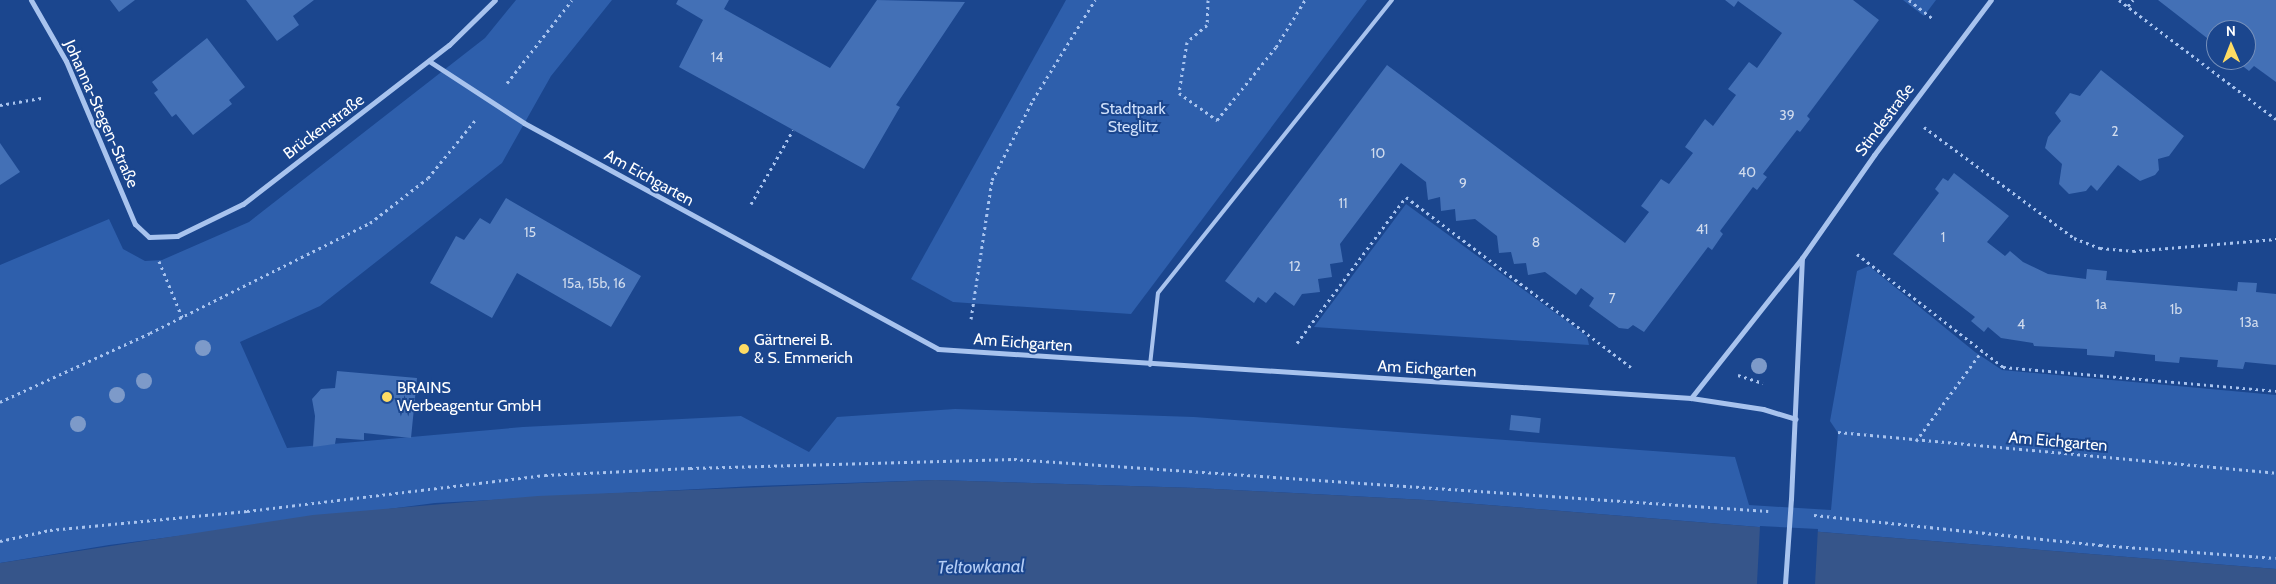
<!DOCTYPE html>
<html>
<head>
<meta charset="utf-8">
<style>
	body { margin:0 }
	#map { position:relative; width:2276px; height:584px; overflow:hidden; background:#1b468e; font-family:Cabin,sans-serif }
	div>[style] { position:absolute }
	.green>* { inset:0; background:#2e5fac }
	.water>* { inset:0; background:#36558a }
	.pier>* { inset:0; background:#1b468e; transform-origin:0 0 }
	.building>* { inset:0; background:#4370b6; transform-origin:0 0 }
	.path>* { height:3px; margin-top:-1.5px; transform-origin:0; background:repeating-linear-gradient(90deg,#a8c3ee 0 2.5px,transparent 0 6.5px) }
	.service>* { height:4px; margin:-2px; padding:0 2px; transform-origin:2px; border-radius:2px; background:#a8c3ee }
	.minor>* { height:5px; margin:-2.5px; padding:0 2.5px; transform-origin:2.5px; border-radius:2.5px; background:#a8c3ee }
	.minor-bridge>* { height:5px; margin:-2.5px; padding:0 2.5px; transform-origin:2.5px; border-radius:2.5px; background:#a8c3ee }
	.trees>* { width:16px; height:16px; margin:-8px; border-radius:50%; background:#7d9ac9 }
	.dots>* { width:14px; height:14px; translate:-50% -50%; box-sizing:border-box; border:2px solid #1b468e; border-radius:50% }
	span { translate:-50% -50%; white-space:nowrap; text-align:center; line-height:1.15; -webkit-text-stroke:4px #1b468e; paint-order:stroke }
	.number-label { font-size:14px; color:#d0dbed }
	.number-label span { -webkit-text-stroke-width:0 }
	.park-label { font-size:16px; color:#cedffa }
	.street-label { font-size:16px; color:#fff }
	.poi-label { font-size:16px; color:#fff }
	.left { translate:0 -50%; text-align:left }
	.water-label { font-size:18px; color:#b4cdf5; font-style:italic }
	.north { position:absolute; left:2206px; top:20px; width:50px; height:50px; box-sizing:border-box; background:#1b468e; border:1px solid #7690bb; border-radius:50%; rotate:359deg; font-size:14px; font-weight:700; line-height:20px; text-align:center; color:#fff }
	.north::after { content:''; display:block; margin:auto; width:18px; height:22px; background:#ffdc64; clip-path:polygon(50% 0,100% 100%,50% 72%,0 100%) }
</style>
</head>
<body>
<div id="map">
	<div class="green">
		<i style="clip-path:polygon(516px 0,612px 0,551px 76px,502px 163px,320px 306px,240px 342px,287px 448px,523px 427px,741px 416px,809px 452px,837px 417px,955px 409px,1194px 417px,1735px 457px,1749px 505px,1831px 510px,1838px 433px,1830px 421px,1857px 271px,1869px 266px,1975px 352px,2002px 370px,2276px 395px,2276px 569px,1426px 500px,1196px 488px,935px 480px,755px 486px,435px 503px,109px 545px,0 563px,0 265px,109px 219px,123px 249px,145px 261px,162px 260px,249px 222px,485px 38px)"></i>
		<i style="clip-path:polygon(1066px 0,1367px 0,1131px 314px,953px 302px,911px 279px)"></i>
		<i style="clip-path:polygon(1903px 0,1936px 0,1924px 16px)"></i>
		<i style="clip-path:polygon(1406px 204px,1587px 336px,1589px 345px,1314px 327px)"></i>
	</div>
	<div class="water">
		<i style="clip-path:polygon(935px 480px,1196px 488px,1426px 500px,2276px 569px,2276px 584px,0 584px,0 563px,313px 515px,538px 496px)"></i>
	</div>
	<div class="pier">
		<i style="left:1760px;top:526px;width:58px;height:58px;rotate:3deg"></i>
	</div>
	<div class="building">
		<i style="clip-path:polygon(110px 0,135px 0,119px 12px)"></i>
		<i style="clip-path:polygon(246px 0,314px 0,293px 16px,299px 25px,277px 41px)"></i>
		<i style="clip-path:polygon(678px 0,729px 0,724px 9px,830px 68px,877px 0,965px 2px,896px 105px,900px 107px,864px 169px,679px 67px,703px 20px,676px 4px)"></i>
		<i style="clip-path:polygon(1725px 0,1853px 0,1879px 20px,1807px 116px,1810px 119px,1800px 132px,1797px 130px,1763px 174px,1767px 177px,1757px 190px,1753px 187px,1720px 231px,1723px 234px,1712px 250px,1708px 247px,1644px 332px,1633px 325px,1628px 329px,1619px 328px,1589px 306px,1594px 298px,1581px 288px,1576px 295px,1545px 272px,1528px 275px,1526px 263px,1514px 264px,1511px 252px,1499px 253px,1497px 236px,1475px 219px,1456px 221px,1455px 209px,1441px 211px,1440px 197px,1428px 200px,1426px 182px,1401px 163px,1340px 244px,1343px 262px,1330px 264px,1332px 277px,1318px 279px,1320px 292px,1302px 294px,1294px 306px,1275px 292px,1266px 303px,1258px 297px,1254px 303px,1225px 281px,1387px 65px,1625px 243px,1649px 212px,1641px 206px,1661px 179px,1669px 184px,1693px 153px,1685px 147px,1705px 119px,1713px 126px,1736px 95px,1728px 89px,1749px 62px,1757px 68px,1782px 33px,1738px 1px,1734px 7px)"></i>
		<i style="clip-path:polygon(2158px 0,2276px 0,2276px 82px,2254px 66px,2249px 71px,2235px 60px,2246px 60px,2246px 30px,2216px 30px,2216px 45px)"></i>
		<i style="clip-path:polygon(207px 38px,245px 87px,229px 100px,232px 104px,193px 135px,176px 114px,172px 117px,154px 93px,158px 90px,152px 82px)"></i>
		<i style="clip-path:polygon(2101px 70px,2184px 136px,2169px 156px,2158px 159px,2159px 170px,2155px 175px,2140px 181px,2118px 165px,2097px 191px,2091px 185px,2086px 191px,2069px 194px,2059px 184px,2062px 164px,2045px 148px,2048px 137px,2061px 121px,2055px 113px,2070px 93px,2080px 96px)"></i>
		<i style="clip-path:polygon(0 143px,20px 172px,0 185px)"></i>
		<i style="clip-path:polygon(1954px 173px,2009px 216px,1987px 242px,2005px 256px,2010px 251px,2023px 262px,2048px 274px,2086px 279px,2087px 269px,2107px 271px,2106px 280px,2237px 291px,2238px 282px,2257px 283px,2256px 292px,2276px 294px,2276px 365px,2245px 362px,2243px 369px,2217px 367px,2218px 360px,2180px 357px,2179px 363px,2155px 361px,2155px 355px,2115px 351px,2114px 357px,2087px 355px,2087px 349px,2034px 346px,2033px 343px,2001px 338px,1988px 327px,1984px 332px,1971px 321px,1975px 317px,1893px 254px,1939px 193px,1935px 189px,1943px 178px,1948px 181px)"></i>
		<i style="clip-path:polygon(506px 198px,641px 276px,611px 327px,517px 273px,492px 318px,430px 283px,456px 236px,464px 240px,480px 218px,490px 224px)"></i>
		<i style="clip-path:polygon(337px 371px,417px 378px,411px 438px,364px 433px,364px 440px,336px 438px,335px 444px,313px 447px,315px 416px,312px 399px,321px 389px,335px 388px)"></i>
		<i style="left:1511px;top:415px;width:30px;height:15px;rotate:6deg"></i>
	</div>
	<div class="path">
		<i style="left:1208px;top:0;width:25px;rotate:92deg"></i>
		<i style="left:1207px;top:25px;width:26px;rotate:140deg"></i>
		<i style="left:1187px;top:42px;width:52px;rotate:98.9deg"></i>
		<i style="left:1179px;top:93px;width:47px;rotate:35.4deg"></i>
		<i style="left:1217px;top:120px;width:94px;rotate:-51.1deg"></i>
		<i style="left:1276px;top:47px;width:55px;rotate:-58.3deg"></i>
		<i style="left:1909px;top:0;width:29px;rotate:38deg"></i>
		<i style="left:2119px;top:0;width:197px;rotate:37.2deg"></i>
		<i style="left:2128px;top:6px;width:8px;rotate:-50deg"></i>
		<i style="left:507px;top:83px;width:105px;rotate:-51.9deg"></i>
		<i style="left:0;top:105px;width:42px;rotate:-9.7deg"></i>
		<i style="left:1924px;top:127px;width:187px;rotate:36.5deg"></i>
		<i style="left:2074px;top:238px;width:28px;rotate:21deg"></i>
		<i style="left:2100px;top:248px;width:33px;rotate:5deg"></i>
		<i style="left:2133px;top:251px;width:144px;rotate:-4.8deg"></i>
		<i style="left:751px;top:204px;width:85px;rotate:-60.4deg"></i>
		<i style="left:1857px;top:254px;width:185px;rotate:37.7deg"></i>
		<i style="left:2003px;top:367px;width:274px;rotate:5deg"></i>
		<i style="left:159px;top:261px;width:61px;rotate:67.7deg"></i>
		<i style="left:971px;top:319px;width:141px;rotate:-81.4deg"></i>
		<i style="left:992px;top:180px;width:90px;rotate:-62.9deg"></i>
		<i style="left:1033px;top:100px;width:118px;rotate:-58.2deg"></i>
		<i style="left:1297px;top:343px;width:182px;rotate:-53.3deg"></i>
		<i style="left:1406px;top:197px;width:282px;rotate:37.1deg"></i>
		<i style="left:1738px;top:375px;width:26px;rotate:18deg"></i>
		<i style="left:0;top:402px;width:165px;rotate:-24.7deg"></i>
		<i style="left:150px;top:333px;width:246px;rotate:-26.6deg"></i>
		<i style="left:370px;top:223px;width:73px;rotate:-37.8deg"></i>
		<i style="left:428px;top:178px;width:77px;rotate:-50.8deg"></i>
		<i style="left:1838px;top:432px;width:440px;rotate:5.3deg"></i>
		<i style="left:1916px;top:441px;width:112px;rotate:-53.7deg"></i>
		<i style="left:1814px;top:515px;width:288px;rotate:6deg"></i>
		<i style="left:2100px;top:545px;width:176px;rotate:4.2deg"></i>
		<i style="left:0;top:541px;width:51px;rotate:-12.4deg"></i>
		<i style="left:50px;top:530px;width:198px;rotate:-5.5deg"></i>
		<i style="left:247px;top:511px;width:300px;rotate:-6.9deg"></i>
		<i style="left:545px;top:475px;width:145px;rotate:-2.8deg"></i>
		<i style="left:690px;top:468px;width:324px;rotate:-1.6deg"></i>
		<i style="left:1014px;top:459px;width:756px;rotate:3.95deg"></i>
	</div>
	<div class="service">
		<i style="left:1150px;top:365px;width:72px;rotate:-83.7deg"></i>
		<i style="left:1158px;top:293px;width:375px;rotate:-51.4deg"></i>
	</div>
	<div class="minor">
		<i style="left:31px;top:0;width:70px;rotate:60.2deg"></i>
		<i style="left:66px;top:61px;width:177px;rotate:67.1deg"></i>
		<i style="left:135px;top:224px;width:19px;rotate:43deg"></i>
		<i style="left:149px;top:237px;width:28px;rotate:-2deg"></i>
		<i style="left:177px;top:236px;width:73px;rotate:-25.9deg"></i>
		<i style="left:243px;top:204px;width:260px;rotate:-37.7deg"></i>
		<i style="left:449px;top:45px;width:64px;rotate:-44.4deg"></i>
		<i style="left:429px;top:61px;width:113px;rotate:33.1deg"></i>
		<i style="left:524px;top:123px;width:472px;rotate:28.6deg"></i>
		<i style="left:938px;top:349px;width:755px;rotate:3.72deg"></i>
		<i style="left:1691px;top:398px;width:73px;rotate:8.7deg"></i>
		<i style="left:1763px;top:409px;width:34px;rotate:17deg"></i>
		<i style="left:1691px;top:398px;width:179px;rotate:-51.6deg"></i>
		<i style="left:1802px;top:258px;width:126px;rotate:-55deg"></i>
		<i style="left:1874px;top:155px;width:194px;rotate:-53deg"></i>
		<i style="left:1791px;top:499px;width:241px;rotate:-87.4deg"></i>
	</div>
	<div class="minor-bridge">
		<i style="left:1785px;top:584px;width:85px;rotate:-86deg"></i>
	</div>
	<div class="trees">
		<i style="left:203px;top:348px"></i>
		<i style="left:1759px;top:366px"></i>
		<i style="left:144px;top:381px"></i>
		<i style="left:117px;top:395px"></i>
		<i style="left:78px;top:424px"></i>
	</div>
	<div class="dots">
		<i style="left:744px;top:349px;background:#ffdc64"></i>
		<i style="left:387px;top:397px;background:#ffdc64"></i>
	</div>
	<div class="number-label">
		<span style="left:717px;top:57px">14</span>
		<span style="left:1787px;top:115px">39</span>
		<span style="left:2115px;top:131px">2</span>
		<span style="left:1378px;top:153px">10</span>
		<span style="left:1747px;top:172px">40</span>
		<span style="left:1463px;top:183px">9</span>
		<span style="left:1343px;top:203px">11</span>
		<span style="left:1702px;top:229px">41</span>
		<span style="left:530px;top:232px">15</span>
		<span style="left:1943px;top:237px">1</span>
		<span style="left:1536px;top:242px">8</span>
		<span style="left:1295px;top:266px">12</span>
		<span style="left:594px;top:283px">15a, 15b, 16</span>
		<span style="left:1612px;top:298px">7</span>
		<span style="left:2101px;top:304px">1a</span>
		<span style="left:2176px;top:309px">1b</span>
		<span style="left:2249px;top:322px">13a</span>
		<span style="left:2021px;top:324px">4</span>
	</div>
	<div class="park-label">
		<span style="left:1133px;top:118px">Stadtpark<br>Steglitz</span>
	</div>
	<div class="street-label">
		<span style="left:101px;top:114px;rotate:66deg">Johanna-Stegen-Straße</span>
		<span style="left:1885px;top:120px;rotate:-53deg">Stindestraße</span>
		<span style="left:324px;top:127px;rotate:-37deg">Brückenstraße</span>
		<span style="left:649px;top:178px;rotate:29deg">Am Eichgarten</span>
		<span style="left:1023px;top:343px;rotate:4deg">Am Eichgarten</span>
		<span style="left:1427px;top:369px;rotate:3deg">Am Eichgarten</span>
		<span style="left:2058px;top:442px;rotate:5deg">Am Eichgarten</span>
	</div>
	<div class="poi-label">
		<span class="left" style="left:754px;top:349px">Gärtnerei B.<br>&amp; S. Emmerich</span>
		<span class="left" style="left:397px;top:397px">BRAINS<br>Werbeagentur GmbH</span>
	</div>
	<div class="water-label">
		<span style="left:981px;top:567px;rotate:-1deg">Teltowkanal</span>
	</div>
	<div class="north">N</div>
</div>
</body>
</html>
